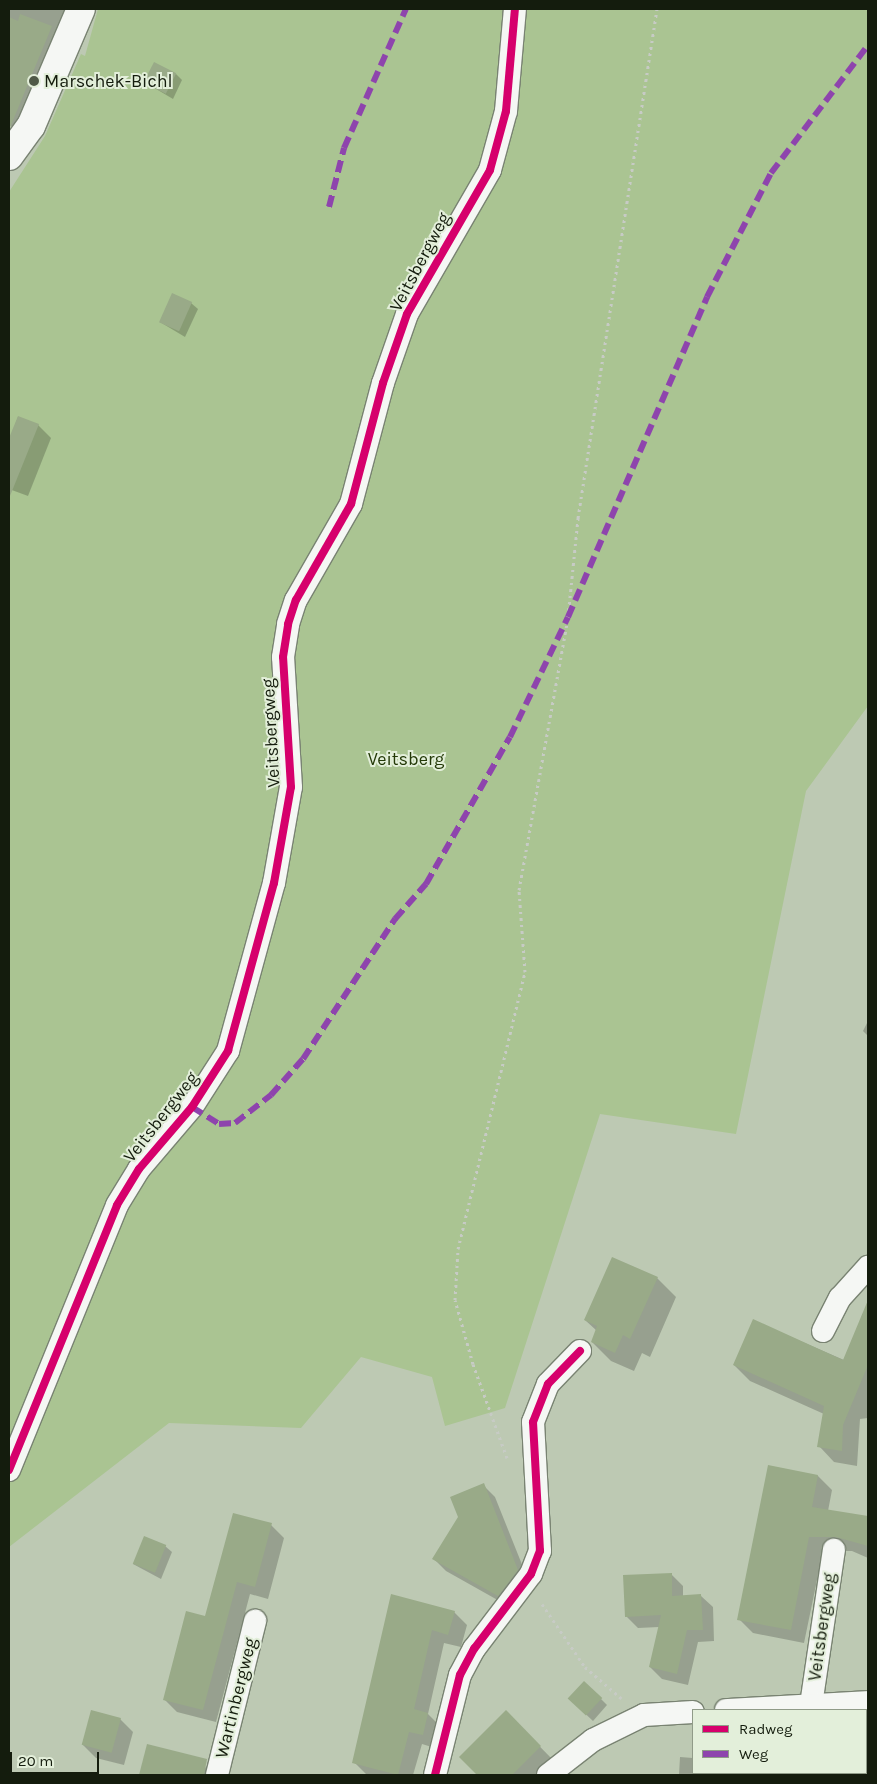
<!DOCTYPE html>
<html>
<head>
<meta charset="utf-8">
<style>
	body { margin:0 }
	#map { position:relative; width:877px; height:1784px; overflow:hidden; background:#bdc9b3; font-family:Karla,sans-serif }
	div>[style] { position:absolute }
	.green>* { inset:0; background:#aac492 }
	.shadow>* { inset:0; background:#0003 }
	.building>* { inset:0; background:#9a8; transform-origin:0 0 }
	.path>* { height:3px; margin-top:-1.5px; transform-origin:0; background:repeating-linear-gradient(90deg,#c7cbc5 0 2.5px,transparent 0 6.5px) }
	.roads { filter:drop-shadow(1px 0 #798372) drop-shadow(-1px 0 #798372) drop-shadow(0 1px #798372) drop-shadow(0 -1px #798372) }
	.street>* { height:22px; margin:-11px; padding:0 11px; transform-origin:11px; border-radius:11px; background:#f5f7f4 }
	.secondary>* { height:28px; margin:-14px; padding:0 14px; transform-origin:14px; border-radius:14px; background:#f5f7f4 }
	.quiet>* { height:6px; margin-top:-3px; transform-origin:0; background:repeating-linear-gradient(90deg,#8e44ad 0 12px,transparent 0 18px) }
	.cycleway>* { height:8px; margin:-4px; padding:0 4px; transform-origin:4px; border-radius:4px; background:#d6006c }
	.dots>* { width:14px; height:14px; translate:-50% -50%; box-sizing:border-box; border:2px solid #e3efda; border-radius:50% }
	span { translate:-50% -50%; white-space:nowrap; text-align:center; line-height:1.15; -webkit-text-stroke:4px #e3efda; paint-order:stroke }
	.poi-label { font-size:18px; color:#141c0d }
	.left { translate:0 -50%; text-align:left }
	.street-label { font-size:18px; color:#141c0d }
	.park-label { font-size:18px; color:#233907 }
	.frame { position:absolute; inset:0; border:10px solid #141c0d; pointer-events:none }
	.legend { position:absolute; left:692px; top:1709px; width:175px; height:65px; box-sizing:border-box; background:#e3efda; border:1px solid #909b88; margin:0; padding:6px 9px; list-style:none; font-size:15px; color:#141c0d }
	.legend li { display:flex; align-items:center; gap:10px; height:25px }
	.legend b { width:25px; border:1px solid #909b88 }
	.scale { position:absolute; left:10px; top:1752px; width:89px; height:22px; box-sizing:border-box; border:2px solid #141c0d; border-top:0; padding-left:6px; font-size:15px; line-height:18px; white-space:nowrap; color:#141c0d; -webkit-text-stroke:4px #e3efda; paint-order:stroke }
</style>
</head>
<body>
<div id="map">
	<div class="green">
		<i style="clip-path:polygon(98px 9px,868px 9px,868px 706px,806px 791px,736px 1134px,600px 1114px,505px 1408px,445px 1426px,432px 1377px,361px 1357px,301px 1428px,169px 1423px,9px 1547px,9px 192px,45px 136px,81px 54px,85px 56px)"></i>
	</div>
	<div class="shadow">
		<i style="clip-path:polygon(9px 9px,70px 9px,25px 132px,9px 125px)"></i>
		<i style="clip-path:polygon(176px 74px,182px 80px,173px 99px,146px 83px)"></i>
		<i style="clip-path:polygon(191px 303px,198px 309px,185px 337px,160px 322px)"></i>
		<i style="clip-path:polygon(18px 417px,38px 425px,51px 438px,28px 496px,9px 489px,9px 442px)"></i>
		<i style="clip-path:polygon(868px 1021px,868px 1036px,863px 1031px)"></i>
		<i style="clip-path:polygon(657px 1278px,676px 1297px,650px 1357px,642px 1353px,634px 1371px,611px 1361px,592px 1342px,597px 1331px,585px 1320px)"></i>
		<i style="clip-path:polygon(754px 1321px,844px 1360px,854px 1338px,868px 1344px,868px 1418px,860px 1419px,857px 1466px,834px 1462px,819px 1446px,824px 1414px,750px 1381px,734px 1365px)"></i>
		<i style="clip-path:polygon(769px 1466px,818px 1476px,832px 1490px,828px 1511px,868px 1517px,868px 1558px,852px 1551px,823px 1551px,804px 1643px,753px 1633px,739px 1619px)"></i>
		<i style="clip-path:polygon(483px 1485px,495px 1497px,529px 1582px,510px 1607px,446px 1571px,434px 1559px)"></i>
		<i style="clip-path:polygon(271px 1525px,284px 1538px,268px 1599px,250px 1594px,216px 1722px,177px 1712px,164px 1699px,206px 1618px)"></i>
		<i style="clip-path:polygon(165px 1546px,172px 1552px,161px 1579px,133px 1564px)"></i>
		<i style="clip-path:polygon(671px 1574px,683px 1586px,683px 1597px,701px 1596px,713px 1607px,714px 1641px,698px 1642px,688px 1685px,662px 1679px,650px 1667px,659px 1627px,638px 1628px,626px 1616px)"></i>
		<i style="clip-path:polygon(392px 1596px,454px 1612px,467px 1625px,461px 1647px,444px 1643px,428px 1714px,441px 1727px,435px 1748px,422px 1744px,413px 1775px,367px 1775px,354px 1762px)"></i>
		<i style="clip-path:polygon(601px 1699px,607px 1705px,593px 1721px,576px 1705px)"></i>
		<i style="clip-path:polygon(506px 1712px,553px 1760px,538px 1775px,479px 1775px,461px 1757px)"></i>
		<i style="clip-path:polygon(120px 1719px,133px 1732px,124px 1765px,96px 1758px,83px 1745px)"></i>
		<i style="clip-path:polygon(148px 1745px,196px 1758px,209px 1771px,208px 1775px,140px 1775px)"></i>
		<i style="clip-path:polygon(680px 1757px,693px 1758px,693px 1773px,714px 1775px,679px 1775px)"></i>
	</div>
	<div class="building">
		<i style="clip-path:polygon(20px 14px,52px 26px,9px 130px,9px 17px,18px 21px)"></i>
		<i style="left:154px;top:62px;width:25px;height:23px;rotate:27deg"></i>
		<i style="left:172px;top:293px;width:22px;height:32px;rotate:24deg"></i>
		<i style="clip-path:polygon(18px 416px,39px 424px,10px 496px,9px 438px)"></i>
		<i style="clip-path:polygon(612px 1257px,658px 1277px,630px 1339px,623px 1335px,615px 1353px,591px 1342px,597px 1326px,584px 1320px)"></i>
		<i style="clip-path:polygon(868px 1300px,868px 1365px,843px 1425px,842px 1451px,817px 1447px,824px 1406px,733px 1365px,753px 1319px,843px 1360px)"></i>
		<i style="clip-path:polygon(768px 1465px,818px 1475px,812px 1507px,868px 1516px,868px 1546px,836px 1537px,809px 1537px,791px 1630px,737px 1620px)"></i>
		<i style="clip-path:polygon(484px 1483px,518px 1570px,498px 1596px,432px 1559px,458px 1517px,450px 1497px)"></i>
		<i style="clip-path:polygon(233px 1513px,272px 1523px,255px 1587px,237px 1582px,203px 1710px,163px 1700px,186px 1611px,205px 1616px)"></i>
		<i style="left:144px;top:1536px;width:24px;height:30px;rotate:22deg"></i>
		<i style="clip-path:polygon(672px 1573px,672px 1596px,701px 1594px,703px 1630px,687px 1630px,677px 1674px,649px 1667px,661px 1615px,625px 1617px,623px 1575px)"></i>
		<i style="clip-path:polygon(391px 1594px,455px 1611px,448px 1635px,432px 1630px,414px 1709px,428px 1713px,423px 1735px,409px 1732px,398px 1775px,352px 1763px)"></i>
		<i style="left:584px;top:1681px;width:25px;height:24px;rotate:43deg"></i>
		<i style="left:91px;top:1710px;width:31px;height:36px;rotate:15deg"></i>
		<i style="clip-path:polygon(506px 1710px,541px 1746px,512px 1775px,477px 1775px,459px 1757px)"></i>
		<i style="clip-path:polygon(147px 1744px,207px 1759px,204px 1775px,139px 1775px)"></i>
	</div>
	<div class="path">
		<i style="left:507px;top:1458px;width:100px;rotate:-109.9deg"></i>
		<i style="left:473px;top:1364px;width:66px;rotate:-105.7deg"></i>
		<i style="left:455px;top:1300px;width:51px;rotate:-86.6deg"></i>
		<i style="left:458px;top:1249px;width:285px;rotate:-76.4deg"></i>
		<i style="left:525px;top:972px;width:82px;rotate:-94.2deg"></i>
		<i style="left:519px;top:890px;width:277px;rotate:-79.8deg"></i>
		<i style="left:568px;top:617px;width:100px;rotate:-84.2deg"></i>
		<i style="left:578px;top:518px;width:515px;rotate:-81.18deg"></i>
		<i style="left:542px;top:1604px;width:76px;rotate:55.7deg"></i>
		<i style="left:585px;top:1667px;width:48px;rotate:40.7deg"></i>
	</div>
	<div class="roads">
		<div class="street">
			<i style="left:823px;top:1331px;width:37px;rotate:-63deg"></i>
			<i style="left:840px;top:1298px;width:42px;rotate:-47.9deg"></i>
			<i style="left:9px;top:1470px;width:286px;rotate:-67.8deg"></i>
			<i style="left:117px;top:1205px;width:42px;rotate:-58.6deg"></i>
			<i style="left:139px;top:1169px;width:82px;rotate:-49.5deg"></i>
			<i style="left:192px;top:1107px;width:67px;rotate:-57.3deg"></i>
			<i style="left:228px;top:1051px;width:174px;rotate:-74.7deg"></i>
			<i style="left:274px;top:883px;width:97px;rotate:-80deg"></i>
			<i style="left:291px;top:787px;width:130px;rotate:-93.5deg"></i>
			<i style="left:283px;top:657px;width:33px;rotate:-81deg"></i>
			<i style="left:288px;top:624px;width:25px;rotate:-72deg"></i>
			<i style="left:296px;top:600px;width:111px;rotate:-60.2deg"></i>
			<i style="left:351px;top:504px;width:125px;rotate:-75.2deg"></i>
			<i style="left:383px;top:383px;width:73px;rotate:-70.8deg"></i>
			<i style="left:407px;top:314px;width:166px;rotate:-60deg"></i>
			<i style="left:490px;top:170px;width:61px;rotate:-74.8deg"></i>
			<i style="left:506px;top:111px;width:102px;rotate:-85deg"></i>
			<i style="left:811px;top:1705px;width:157px;rotate:-81.6deg"></i>
			<i style="left:726px;top:1710px;width:142px;rotate:-3.2deg"></i>
			<i style="left:217px;top:1775px;width:159px;rotate:-76.1deg"></i>
			<i style="left:435px;top:1775px;width:103px;rotate:-76deg"></i>
			<i style="left:460px;top:1675px;width:30px;rotate:-62deg"></i>
			<i style="left:474px;top:1649px;width:94px;rotate:-52.8deg"></i>
			<i style="left:531px;top:1574px;width:25px;rotate:-69deg"></i>
			<i style="left:540px;top:1551px;width:129px;rotate:-93.1deg"></i>
			<i style="left:533px;top:1422px;width:41px;rotate:-68.5deg"></i>
			<i style="left:548px;top:1384px;width:46px;rotate:-45.9deg"></i>
			<i style="left:548px;top:1775px;width:57px;rotate:-37.9deg"></i>
			<i style="left:593px;top:1740px;width:57px;rotate:-26.1deg"></i>
			<i style="left:644px;top:1715px;width:49px;rotate:-3.5deg"></i>
		</div>
		<div class="secondary">
			<i style="left:9px;top:156px;width:37px;rotate:-54deg"></i>
			<i style="left:31px;top:126px;width:127px;rotate:-66.9deg"></i>
		</div>
	</div>
	<div class="quiet">
		<i style="left:329px;top:207px;width:61px;rotate:-75.7deg"></i>
		<i style="left:344px;top:148px;width:152px;rotate:-66deg"></i>
		<i style="left:192px;top:1107px;width:32px;rotate:32deg"></i>
		<i style="left:219px;top:1124px;width:16px;rotate:-4deg"></i>
		<i style="left:235px;top:1123px;width:46px;rotate:-37.9deg"></i>
		<i style="left:271px;top:1095px;width:48px;rotate:-48.4deg"></i>
		<i style="left:303px;top:1059px;width:168px;rotate:-56.7deg"></i>
		<i style="left:395px;top:919px;width:47px;rotate:-48.5deg"></i>
		<i style="left:426px;top:884px;width:169px;rotate:-60.3deg"></i>
		<i style="left:510px;top:737px;width:133px;rotate:-64.2deg"></i>
		<i style="left:568px;top:617px;width:349px;rotate:-66.5deg"></i>
		<i style="left:707px;top:297px;width:140px;rotate:-62.7deg"></i>
		<i style="left:771px;top:173px;width:161px;rotate:-52.8deg"></i>
	</div>
	<div class="cycleway">
		<i style="left:9px;top:1470px;width:286px;rotate:-67.8deg"></i>
		<i style="left:117px;top:1205px;width:42px;rotate:-58.6deg"></i>
		<i style="left:139px;top:1169px;width:82px;rotate:-49.5deg"></i>
		<i style="left:192px;top:1107px;width:67px;rotate:-57.3deg"></i>
		<i style="left:228px;top:1051px;width:174px;rotate:-74.7deg"></i>
		<i style="left:274px;top:883px;width:97px;rotate:-80deg"></i>
		<i style="left:291px;top:787px;width:130px;rotate:-93.5deg"></i>
		<i style="left:283px;top:657px;width:33px;rotate:-81deg"></i>
		<i style="left:288px;top:624px;width:25px;rotate:-72deg"></i>
		<i style="left:296px;top:600px;width:111px;rotate:-60.2deg"></i>
		<i style="left:351px;top:504px;width:125px;rotate:-75.2deg"></i>
		<i style="left:383px;top:383px;width:73px;rotate:-70.8deg"></i>
		<i style="left:407px;top:314px;width:166px;rotate:-60deg"></i>
		<i style="left:490px;top:170px;width:61px;rotate:-74.8deg"></i>
		<i style="left:506px;top:111px;width:102px;rotate:-85deg"></i>
		<i style="left:435px;top:1775px;width:103px;rotate:-76deg"></i>
		<i style="left:460px;top:1675px;width:30px;rotate:-62deg"></i>
		<i style="left:474px;top:1649px;width:94px;rotate:-52.8deg"></i>
		<i style="left:531px;top:1574px;width:25px;rotate:-69deg"></i>
		<i style="left:540px;top:1551px;width:129px;rotate:-93.1deg"></i>
		<i style="left:533px;top:1422px;width:41px;rotate:-68.5deg"></i>
		<i style="left:548px;top:1384px;width:46px;rotate:-45.9deg"></i>
	</div>
	<div class="dots">
		<i style="left:34px;top:81px;background:#4f5947"></i>
	</div>
	<div class="poi-label">
		<span class="left" style="left:44px;top:81px">Marschek-Bichl</span>
	</div>
	<div class="street-label">
		<span style="left:420px;top:262px;rotate:-62deg">Veitsbergweg</span>
		<span style="left:271px;top:733px;rotate:-93deg">Veitsbergweg</span>
		<span style="left:161px;top:1117px;rotate:-52deg">Veitsbergweg</span>
		<span style="left:822px;top:1627px;rotate:-82deg">Veitsbergweg</span>
		<span style="left:236px;top:1698px;rotate:-76deg">Wartinbergweg</span>
	</div>
	<div class="park-label">
		<span style="left:406px;top:759px">Veitsberg</span>
	</div>
	<div class="frame"></div>
	<ul class="legend">
	<li><b style="height:6px;background:#d6006c"></b>Radweg</li>
	<li><b style="height:6px;background:#8e44ad"></b>Weg</li>
	</ul>
	<div class="scale">20 m</div>
</div>
</body>
</html>
